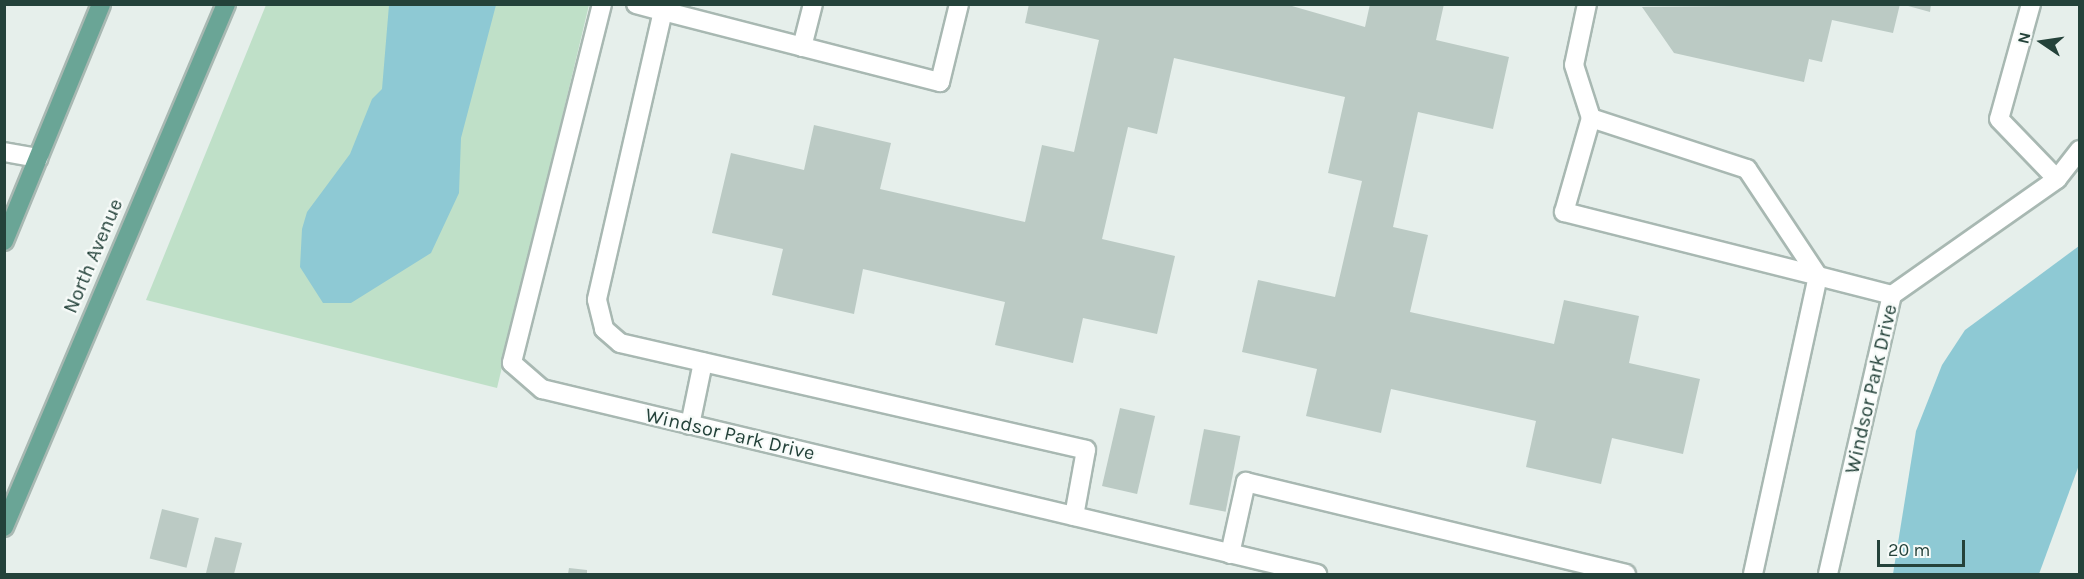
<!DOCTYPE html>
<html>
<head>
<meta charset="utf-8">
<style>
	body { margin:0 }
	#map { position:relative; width:2084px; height:579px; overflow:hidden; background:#e6efeb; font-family:Karla,sans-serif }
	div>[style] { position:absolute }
	.green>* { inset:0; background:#bfe0c8 }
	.water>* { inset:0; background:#8ec9d4 }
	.building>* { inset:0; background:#bbcac4; transform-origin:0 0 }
	.roads { filter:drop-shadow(2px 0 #a8b8b2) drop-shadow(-2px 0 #a8b8b2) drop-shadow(0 2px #a8b8b2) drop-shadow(0 -2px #a8b8b2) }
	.minor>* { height:18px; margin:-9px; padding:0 9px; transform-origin:9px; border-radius:9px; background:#fff }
	.major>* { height:18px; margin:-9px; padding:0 9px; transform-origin:9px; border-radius:9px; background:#6aa596 }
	span { translate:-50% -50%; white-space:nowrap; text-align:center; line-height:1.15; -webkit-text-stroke:4.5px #f7fbf9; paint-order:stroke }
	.street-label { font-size:20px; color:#24423a }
	.frame { position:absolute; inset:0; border:6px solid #24423a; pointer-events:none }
	.north { position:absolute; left:2012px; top:12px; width:60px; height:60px; -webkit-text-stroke:4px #f7fbf9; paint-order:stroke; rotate:283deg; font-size:16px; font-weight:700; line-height:24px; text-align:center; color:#24423a }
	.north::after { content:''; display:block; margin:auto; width:21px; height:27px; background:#24423a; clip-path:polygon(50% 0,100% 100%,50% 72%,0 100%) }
	.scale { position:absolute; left:1877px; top:540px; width:88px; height:27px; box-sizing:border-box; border:3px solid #24423a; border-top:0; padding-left:8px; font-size:18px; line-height:21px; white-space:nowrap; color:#24423a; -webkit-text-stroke:4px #f7fbf9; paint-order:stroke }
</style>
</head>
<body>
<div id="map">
	<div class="green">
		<i style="clip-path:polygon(266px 5px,589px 5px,497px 388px,146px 300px)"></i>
	</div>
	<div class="water">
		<i style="clip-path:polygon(389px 5px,496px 5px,461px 138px,459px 193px,431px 253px,351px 303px,323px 303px,300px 267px,302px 229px,307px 212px,350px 154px,372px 99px,382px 89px)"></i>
		<i style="clip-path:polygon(2079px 246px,2079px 465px,2039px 574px,1893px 574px,1916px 431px,1942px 365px,1965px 330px)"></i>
	</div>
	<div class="building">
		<i style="clip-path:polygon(1029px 4px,1285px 4px,1365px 27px,1370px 4px,1444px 4px,1436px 40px,1509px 57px,1493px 129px,1418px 112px,1393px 227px,1428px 235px,1410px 312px,1554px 344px,1564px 300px,1639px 316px,1629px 363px,1700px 379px,1683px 454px,1612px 438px,1601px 484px,1526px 467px,1536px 421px,1391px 389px,1381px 433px,1306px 416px,1317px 369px,1242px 352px,1258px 280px,1335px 297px,1362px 181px,1328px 173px,1345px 97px,1174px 58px,1157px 134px,1128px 127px,1102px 239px,1175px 256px,1157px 334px,1083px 318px,1073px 363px,995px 345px,1005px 302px,863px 269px,854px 314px,772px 295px,783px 249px,712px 233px,731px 153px,804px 170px,814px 125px,891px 143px,880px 189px,1025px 222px,1042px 145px,1074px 152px,1099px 40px,1025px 23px)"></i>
		<i style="clip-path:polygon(1900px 4px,1893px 33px,1832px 20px,1822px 62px,1809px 59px,1804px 82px,1674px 53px,1642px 7px)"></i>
		<i style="clip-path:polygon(1901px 4px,1931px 4px,1930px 12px)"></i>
		<i style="left:1120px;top:408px;width:36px;height:80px;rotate:13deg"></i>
		<i style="left:1204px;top:429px;width:37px;height:77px;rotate:11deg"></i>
		<i style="left:162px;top:509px;width:38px;height:51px;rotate:14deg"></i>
		<i style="clip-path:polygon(215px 537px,242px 543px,234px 574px,206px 573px)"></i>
		<i style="clip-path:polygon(569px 568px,587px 570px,587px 574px,568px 574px)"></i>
	</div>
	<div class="roads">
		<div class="minor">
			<i style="left:602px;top:4px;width:370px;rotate:104.1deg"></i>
			<i style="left:512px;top:363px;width:40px;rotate:41deg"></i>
			<i style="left:542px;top:389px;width:797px;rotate:13.43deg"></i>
			<i style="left:636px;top:4px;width:28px;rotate:15deg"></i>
			<i style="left:663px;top:11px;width:296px;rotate:102.9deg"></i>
			<i style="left:597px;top:300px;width:30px;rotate:76deg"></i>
			<i style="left:604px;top:329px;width:21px;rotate:41deg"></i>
			<i style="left:620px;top:343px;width:478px;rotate:12.9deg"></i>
			<i style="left:1086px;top:450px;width:67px;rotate:100.3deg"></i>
			<i style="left:1587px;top:4px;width:62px;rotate:102deg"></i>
			<i style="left:1574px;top:65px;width:56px;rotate:72.2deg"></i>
			<i style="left:1591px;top:118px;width:98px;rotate:106deg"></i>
			<i style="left:1564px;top:212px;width:262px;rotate:14.1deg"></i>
			<i style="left:2031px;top:4px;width:119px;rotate:105.5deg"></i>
			<i style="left:1999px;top:119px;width:83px;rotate:46deg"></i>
			<i style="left:663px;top:11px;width:286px;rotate:14.4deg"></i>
			<i style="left:940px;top:82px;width:80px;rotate:-76.3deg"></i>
			<i style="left:802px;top:47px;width:44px;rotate:-75.7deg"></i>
			<i style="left:1591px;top:118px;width:164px;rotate:18.1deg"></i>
			<i style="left:1747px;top:169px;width:128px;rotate:56.4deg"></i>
			<i style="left:4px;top:152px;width:35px;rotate:10deg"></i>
			<i style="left:690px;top:425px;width:64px;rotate:-78.3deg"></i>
			<i style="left:1230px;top:554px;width:74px;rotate:-77.5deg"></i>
			<i style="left:1246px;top:482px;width:391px;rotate:13.6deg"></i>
			<i style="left:1753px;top:574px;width:305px;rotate:-77.7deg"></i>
			<i style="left:1818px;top:276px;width:76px;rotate:14.4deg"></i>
			<i style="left:1828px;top:574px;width:286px;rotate:-77.1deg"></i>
			<i style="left:1892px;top:295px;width:202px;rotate:-35.1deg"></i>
			<i style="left:2057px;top:179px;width:37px;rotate:-52deg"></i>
		</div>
		<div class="major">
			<i style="left:4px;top:241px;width:256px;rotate:-67.7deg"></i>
			<i style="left:4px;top:527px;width:568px;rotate:-67deg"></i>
		</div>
	</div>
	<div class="street-label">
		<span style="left:93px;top:256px;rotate:-67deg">North Avenue</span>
		<span style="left:1871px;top:389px;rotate:-77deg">Windsor Park Drive</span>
		<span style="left:730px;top:434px;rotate:13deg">Windsor Park Drive</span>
	</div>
	<div class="frame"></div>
	<div class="north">N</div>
	<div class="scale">20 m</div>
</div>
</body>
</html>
